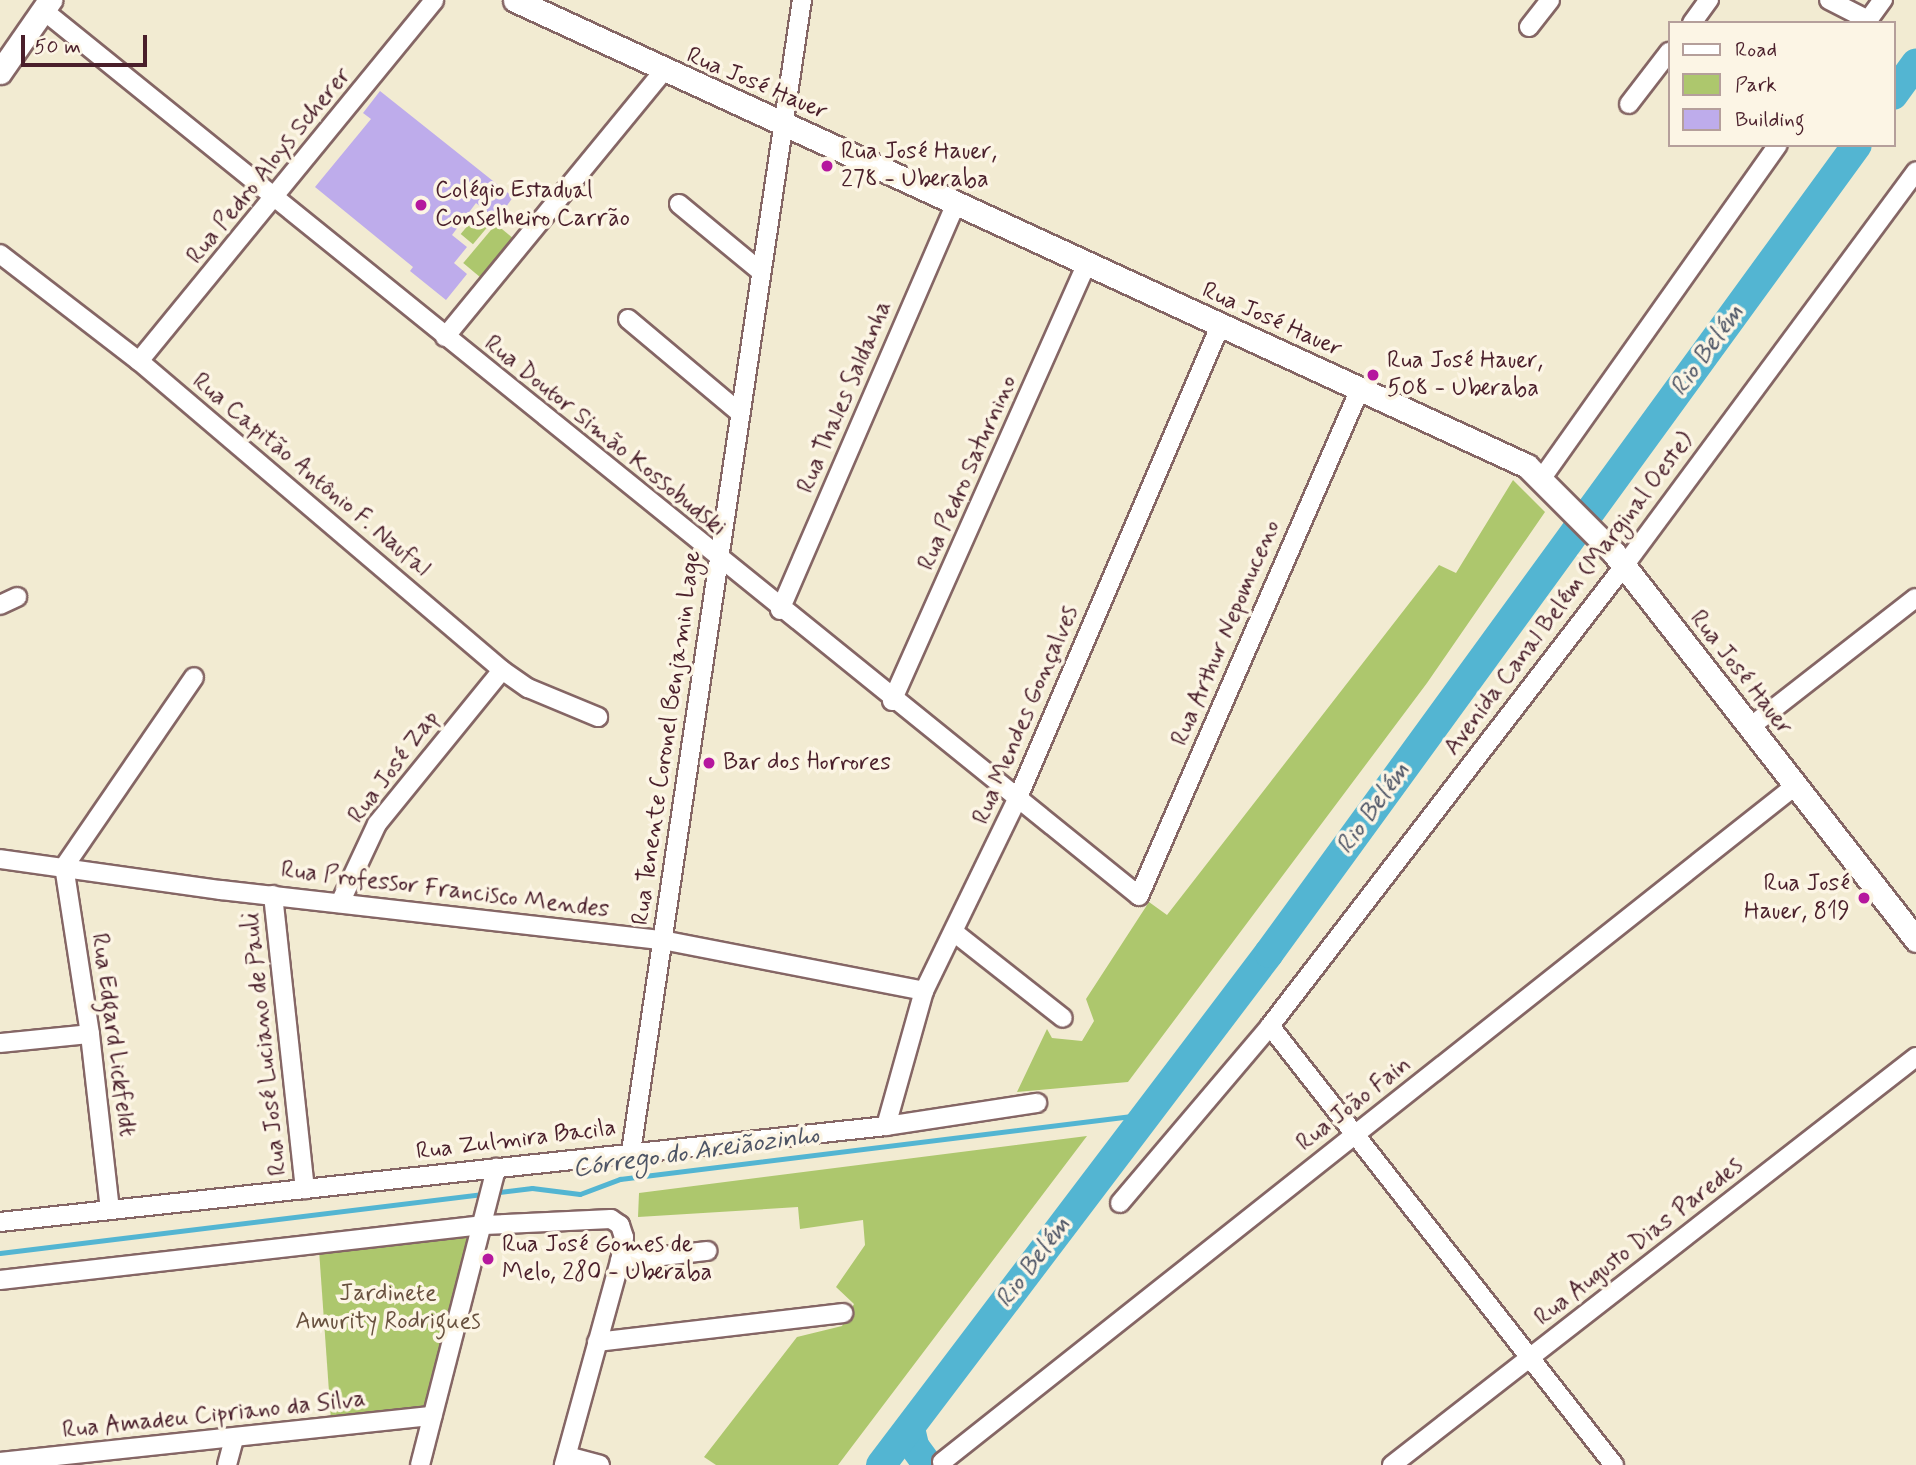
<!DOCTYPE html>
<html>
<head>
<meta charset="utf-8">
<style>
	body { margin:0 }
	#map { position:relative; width:1916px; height:1465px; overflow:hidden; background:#f2ebd2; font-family:Mynerve,sans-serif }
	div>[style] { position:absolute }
	.green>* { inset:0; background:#adc76d; transform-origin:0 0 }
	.stream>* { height:5px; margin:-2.5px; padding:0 2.5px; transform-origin:2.5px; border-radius:2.5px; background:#53b5d2 }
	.river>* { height:30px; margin:-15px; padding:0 15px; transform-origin:15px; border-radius:15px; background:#53b5d2 }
	.building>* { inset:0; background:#beaceb }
	.roads { filter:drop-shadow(2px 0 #856665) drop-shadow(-2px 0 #856665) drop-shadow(0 2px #856665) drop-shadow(0 -2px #856665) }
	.minor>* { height:18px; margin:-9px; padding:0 9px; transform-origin:9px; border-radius:9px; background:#fff }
	.major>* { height:23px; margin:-11.5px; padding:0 11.5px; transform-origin:11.5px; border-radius:11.5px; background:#fff }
	.dots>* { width:19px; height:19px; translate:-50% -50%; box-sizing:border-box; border:4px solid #fcf5e5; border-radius:50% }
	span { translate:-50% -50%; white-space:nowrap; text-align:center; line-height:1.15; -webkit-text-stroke:7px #fcf5e5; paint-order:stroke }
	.street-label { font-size:24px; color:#4a1f2b }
	.poi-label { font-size:24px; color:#4a1f2b }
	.left { translate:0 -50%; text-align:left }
	.right { translate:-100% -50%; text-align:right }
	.park-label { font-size:24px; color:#68513f }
	.water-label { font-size:26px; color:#4d5465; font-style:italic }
	.legend { position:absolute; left:1668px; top:21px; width:228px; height:126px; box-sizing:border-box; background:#fcf5e5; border:2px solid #b59f9b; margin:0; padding:9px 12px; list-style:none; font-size:21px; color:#4a1f2b }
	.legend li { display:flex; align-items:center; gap:14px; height:35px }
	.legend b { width:35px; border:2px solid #b59f9b }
	.scale { position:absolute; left:21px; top:35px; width:126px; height:32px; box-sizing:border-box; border:4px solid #4a1f2b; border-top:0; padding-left:9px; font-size:21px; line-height:24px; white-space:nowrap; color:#4a1f2b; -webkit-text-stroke:5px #fcf5e5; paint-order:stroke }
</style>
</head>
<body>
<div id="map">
	<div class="green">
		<i style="left:480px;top:211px;width:16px;height:30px;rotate:40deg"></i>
		<i style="left:496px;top:224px;width:23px;height:51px;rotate:40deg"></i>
		<i style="clip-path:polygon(1513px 480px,1545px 512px,1427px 683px,1128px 1082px,1017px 1092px,1047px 1029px,1052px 1038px,1082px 1041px,1094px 1021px,1086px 999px,1149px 902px,1167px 915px,1439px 565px,1456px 573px)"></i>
		<i style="clip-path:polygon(1087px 1136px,838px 1465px,716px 1465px,704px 1457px,797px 1337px,842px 1326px,854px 1304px,836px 1287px,865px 1245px,863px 1220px,800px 1229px,798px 1207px,638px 1217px,639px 1193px)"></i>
		<i style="clip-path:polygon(477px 1232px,430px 1410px,331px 1420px,319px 1250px)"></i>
	</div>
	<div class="stream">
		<i style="left:0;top:1253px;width:536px;rotate:-6.97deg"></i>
		<i style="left:532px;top:1188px;width:48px;rotate:7.1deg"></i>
		<i style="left:580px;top:1194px;width:43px;rotate:-20.6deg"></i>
		<i style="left:620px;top:1179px;width:532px;rotate:-7.02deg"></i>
	</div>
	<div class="river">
		<i style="left:1893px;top:95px;width:39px;rotate:-54deg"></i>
		<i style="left:910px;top:1428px;width:18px;rotate:77deg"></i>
		<i style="left:914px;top:1446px;width:24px;rotate:54deg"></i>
		<i style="left:881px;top:1465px;width:642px;rotate:-52.84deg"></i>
		<i style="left:1269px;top:953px;width:999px;rotate:-53.96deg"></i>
	</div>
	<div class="building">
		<i style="clip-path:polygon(380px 91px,513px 197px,497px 220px,476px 203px,452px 235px,467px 247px,454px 263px,467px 274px,446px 300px,410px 271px,413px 267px,315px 187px,371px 119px,363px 113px)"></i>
	</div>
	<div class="roads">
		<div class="minor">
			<i style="left:1829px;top:0;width:44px;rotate:27.1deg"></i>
			<i style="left:43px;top:10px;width:1409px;rotate:38.95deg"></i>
			<i style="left:1139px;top:896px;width:553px;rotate:-66.45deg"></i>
			<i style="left:1692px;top:23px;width:29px;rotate:-54deg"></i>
			<i style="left:1866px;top:23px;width:29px;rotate:-54deg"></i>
			<i style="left:1529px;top:27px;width:34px;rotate:-52deg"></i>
			<i style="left:1629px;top:104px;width:66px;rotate:-52.4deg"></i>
			<i style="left:679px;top:204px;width:105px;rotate:39.6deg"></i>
			<i style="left:0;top:254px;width:175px;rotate:37.6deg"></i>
			<i style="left:139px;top:361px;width:477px;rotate:40.4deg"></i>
			<i style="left:502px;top:670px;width:32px;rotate:35deg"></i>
			<i style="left:528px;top:688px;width:76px;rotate:22.5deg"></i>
			<i style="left:628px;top:319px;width:146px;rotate:40deg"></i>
			<i style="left:445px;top:337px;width:343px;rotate:-50.6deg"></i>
			<i style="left:139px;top:361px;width:466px;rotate:-50.7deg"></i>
			<i style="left:1542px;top:478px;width:408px;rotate:-54.7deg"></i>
			<i style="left:0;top:605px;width:19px;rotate:-25deg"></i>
			<i style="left:780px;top:610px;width:443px;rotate:-66.6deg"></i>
			<i style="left:892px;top:701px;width:479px;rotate:-66deg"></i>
			<i style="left:1750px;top:727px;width:210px;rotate:-37.9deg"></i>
			<i style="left:0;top:859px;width:223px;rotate:8deg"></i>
			<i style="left:221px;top:890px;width:444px;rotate:6.5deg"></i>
			<i style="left:662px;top:940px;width:267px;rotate:11deg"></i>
			<i style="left:273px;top:895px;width:296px;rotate:83.8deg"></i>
			<i style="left:340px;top:903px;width:87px;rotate:-64.9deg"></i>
			<i style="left:377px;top:824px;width:198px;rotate:-50.9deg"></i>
			<i style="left:955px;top:933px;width:137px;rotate:38.2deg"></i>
			<i style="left:1270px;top:1026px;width:558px;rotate:51.92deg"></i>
			<i style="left:0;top:1043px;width:90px;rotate:-5.7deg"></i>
			<i style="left:886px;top:1126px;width:140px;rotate:-74.3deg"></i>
			<i style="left:924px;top:991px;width:218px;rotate:-64.1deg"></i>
			<i style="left:1019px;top:795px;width:510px;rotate:-66.8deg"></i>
			<i style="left:631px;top:1152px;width:1165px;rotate:-81.56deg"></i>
			<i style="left:1120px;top:1203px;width:232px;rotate:-49.7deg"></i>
			<i style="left:1270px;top:1026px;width:580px;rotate:-52.42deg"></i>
			<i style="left:1624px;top:566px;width:491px;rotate:-53.5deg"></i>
			<i style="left:110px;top:1210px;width:177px;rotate:-96.5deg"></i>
			<i style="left:90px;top:1034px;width:169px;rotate:-98.8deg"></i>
			<i style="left:64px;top:867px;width:230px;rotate:-55.6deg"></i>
			<i style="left:0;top:1222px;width:891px;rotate:-6.18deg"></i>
			<i style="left:886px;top:1126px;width:153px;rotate:-8.7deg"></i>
			<i style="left:620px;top:1261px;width:88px;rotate:-6.6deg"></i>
			<i style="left:0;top:1280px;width:487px;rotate:-6.5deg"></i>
			<i style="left:484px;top:1225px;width:127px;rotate:-2.7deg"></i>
			<i style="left:611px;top:1219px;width:11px;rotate:34deg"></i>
			<i style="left:620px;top:1225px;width:13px;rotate:72deg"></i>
			<i style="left:624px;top:1237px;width:24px;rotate:99deg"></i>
			<i style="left:620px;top:1261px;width:212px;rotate:105.4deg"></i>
			<i style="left:597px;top:1342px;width:248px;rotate:-6.7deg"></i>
			<i style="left:567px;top:1456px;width:34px;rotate:15deg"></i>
			<i style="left:0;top:1462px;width:435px;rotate:-6.1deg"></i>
			<i style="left:942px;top:1462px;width:1088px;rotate:-38.4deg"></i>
			<i style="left:227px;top:1465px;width:28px;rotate:-75deg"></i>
			<i style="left:420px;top:1465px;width:307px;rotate:-75.6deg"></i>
			<i style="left:1392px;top:1465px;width:664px;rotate:-37.91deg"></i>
		</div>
		<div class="major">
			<i style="left:515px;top:0;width:1114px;rotate:24.72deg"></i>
			<i style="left:1527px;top:466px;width:123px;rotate:45deg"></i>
			<i style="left:1614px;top:553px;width:491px;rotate:52deg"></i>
			<i style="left:0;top:72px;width:88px;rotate:-55.2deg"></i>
		</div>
	</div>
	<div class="dots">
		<i style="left:827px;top:166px;background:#b5179e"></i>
		<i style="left:421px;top:205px;background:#b5179e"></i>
		<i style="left:1373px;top:375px;background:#b5179e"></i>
		<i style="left:709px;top:763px;background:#b5179e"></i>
		<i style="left:1864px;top:898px;background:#b5179e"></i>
		<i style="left:488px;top:1259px;background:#b5179e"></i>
	</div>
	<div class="street-label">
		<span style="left:757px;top:84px;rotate:23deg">Rua José Hauer</span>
		<span style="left:269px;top:166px;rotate:-51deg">Rua Pedro Aloys Scherer</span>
		<span style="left:1272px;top:320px;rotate:24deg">Rua José Hauer</span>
		<span style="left:845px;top:397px;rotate:-67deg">Rua Thales Saldanha</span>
		<span style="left:605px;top:436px;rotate:39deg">Rua Doutor Simão Kossobudski</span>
		<span style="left:968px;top:473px;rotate:-66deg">Rua Pedro Saturnino</span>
		<span style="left:311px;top:475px;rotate:40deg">Rua Capitão Antônio F. Naufal</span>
		<span style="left:1569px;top:594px;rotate:-53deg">Avenida Canal Belém (Marginal Oeste)</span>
		<span style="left:1226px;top:633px;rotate:-67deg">Rua Arthur Nepomuceno</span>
		<span style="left:1741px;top:673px;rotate:52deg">Rua José Hauer</span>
		<span style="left:1026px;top:715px;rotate:-67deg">Rua Mendes Gonçalves</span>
		<span style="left:667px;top:738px;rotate:-82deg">Rua Tenente Coronel Benjamin Lage</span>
		<span style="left:394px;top:767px;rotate:-53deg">Rua José Zap</span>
		<span style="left:445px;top:890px;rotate:7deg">Rua Professor Francisco Mendes</span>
		<span style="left:113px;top:1035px;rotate:82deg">Rua Edgard Lickfeldt</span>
		<span style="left:265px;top:1044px;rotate:-96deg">Rua José Luciano de Pauli</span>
		<span style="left:1354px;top:1104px;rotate:-38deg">Rua João Fain</span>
		<span style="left:516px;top:1140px;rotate:-7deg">Rua Zulmira Bacila</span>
		<span style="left:1639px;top:1242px;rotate:-38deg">Rua Augusto Dias Paredes</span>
		<span style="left:214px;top:1415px;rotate:-6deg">Rua Amadeu Cipriano da Silva</span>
	</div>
	<div class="poi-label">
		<span class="left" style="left:841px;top:166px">Rua José Hauer,<br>278 - Uberaba</span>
		<span class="left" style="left:435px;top:205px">Colégio Estadual<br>Conselheiro Carrão</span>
		<span class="left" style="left:1387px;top:375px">Rua José Hauer,<br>508 - Uberaba</span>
		<span class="left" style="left:723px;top:763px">Bar dos Horrores</span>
		<span class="right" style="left:1850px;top:898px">Rua José<br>Hauer, 819</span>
		<span class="left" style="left:502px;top:1259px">Rua José Gomes de<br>Melo, 280 - Uberaba</span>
	</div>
	<div class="park-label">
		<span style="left:388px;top:1308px">Jardinete<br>Amurity Rodrigues</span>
	</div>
	<div class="water-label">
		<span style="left:1708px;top:351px;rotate:-54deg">Rio Belém</span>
		<span style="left:1374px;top:809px;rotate:-54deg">Rio Belém</span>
		<span style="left:696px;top:1153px;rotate:-8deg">Córrego do Areiãozinho</span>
		<span style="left:1034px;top:1263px;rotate:-53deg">Rio Belém</span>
	</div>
	<ul class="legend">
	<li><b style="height:9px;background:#fff"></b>Road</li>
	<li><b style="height:19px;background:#adc76d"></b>Park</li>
	<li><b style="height:19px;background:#beaceb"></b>Building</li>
	</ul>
	<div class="scale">50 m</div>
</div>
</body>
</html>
